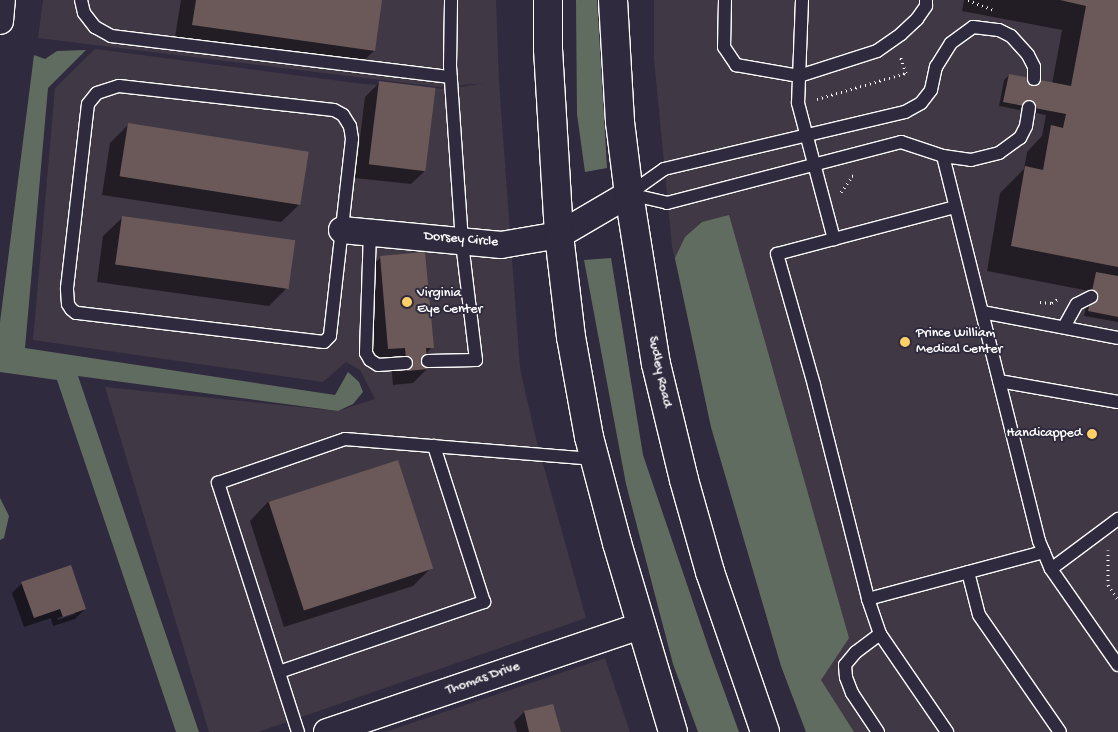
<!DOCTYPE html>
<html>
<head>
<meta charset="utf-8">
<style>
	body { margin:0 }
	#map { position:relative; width:1118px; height:732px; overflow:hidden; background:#2f2a3d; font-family:"Gochi Hand",sans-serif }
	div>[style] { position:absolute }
	.built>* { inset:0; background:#413845 }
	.green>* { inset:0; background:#616c61 }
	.shadow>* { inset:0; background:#0007 }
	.building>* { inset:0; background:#6a5958; transform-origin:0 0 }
	.path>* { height:3px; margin-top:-1.5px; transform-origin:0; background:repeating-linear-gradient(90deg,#fff 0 1px,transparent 0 5px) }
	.roads { filter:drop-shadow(1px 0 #fff) drop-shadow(-1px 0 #fff) drop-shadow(0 1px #fff) drop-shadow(0 -1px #fff) }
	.lane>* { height:12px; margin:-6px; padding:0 6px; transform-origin:6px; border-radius:6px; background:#2f2a3d }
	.street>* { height:26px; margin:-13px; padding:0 13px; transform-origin:13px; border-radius:13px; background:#2f2a3d }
	.primary>* { height:28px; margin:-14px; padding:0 14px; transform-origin:14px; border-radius:14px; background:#2f2a3d }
	.dots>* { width:14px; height:14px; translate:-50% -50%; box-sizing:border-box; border:2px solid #2f2a3d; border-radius:50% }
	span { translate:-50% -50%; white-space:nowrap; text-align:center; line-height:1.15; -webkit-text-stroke:4px #2f2a3d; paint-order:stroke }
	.street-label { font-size:14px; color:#fff }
	.poi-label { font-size:14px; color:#fff }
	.left { translate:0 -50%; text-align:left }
	.right { translate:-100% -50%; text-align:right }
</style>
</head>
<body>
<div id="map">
	<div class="built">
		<i style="clip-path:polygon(43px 0,496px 0,499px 82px,520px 368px,535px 435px,586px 618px,258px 732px,209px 732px,105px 387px,338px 411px,375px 399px,360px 370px,346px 362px,323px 382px,33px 340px,55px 88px,95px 49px,363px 84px,447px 89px,485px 83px,439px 87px,38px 38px)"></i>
		<i style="clip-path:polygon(654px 0,1118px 0,1118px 732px,806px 732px,781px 666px,711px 427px,672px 246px,654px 59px)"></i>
		<i style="clip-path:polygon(605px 658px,630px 732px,385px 732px)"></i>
	</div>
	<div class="green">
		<i style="clip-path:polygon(576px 0,597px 0,607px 168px,585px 172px,577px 114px)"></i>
		<i style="clip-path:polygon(86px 50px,48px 88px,25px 348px,335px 395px,348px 372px,359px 382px,363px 392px,353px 404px,338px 411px,78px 376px,199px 732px,176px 732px,57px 380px,0 372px,0 322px,34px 55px,45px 59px,57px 51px)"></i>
		<i style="clip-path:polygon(729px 215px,849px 638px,821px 680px,854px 732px,806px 732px,781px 666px,711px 427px,675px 258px,685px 237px,702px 222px)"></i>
		<i style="clip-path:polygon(611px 258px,643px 455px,710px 652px,739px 732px,698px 732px,673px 664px,626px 484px,584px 260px)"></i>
		<i style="clip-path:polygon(0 498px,9px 516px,4px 538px,0 540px)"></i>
	</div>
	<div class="shadow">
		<i style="clip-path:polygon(181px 0,381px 0,374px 51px,355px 69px,174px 43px)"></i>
		<i style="clip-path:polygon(964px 0,1118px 0,1118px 322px,1084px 316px,1089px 291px,987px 271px,1000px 193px,1024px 169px,1027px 152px,1042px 136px,1046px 115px,999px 106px,1004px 80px,1009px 75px,1052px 84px,1062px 30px,962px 11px)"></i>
		<i style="clip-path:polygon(379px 83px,426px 170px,411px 184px,355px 178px,365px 97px)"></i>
		<i style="clip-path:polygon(128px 125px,300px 204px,281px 222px,102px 195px,110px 143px)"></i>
		<i style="clip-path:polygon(122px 218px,287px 288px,269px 306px,97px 282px,103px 236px)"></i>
		<i style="clip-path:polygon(381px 257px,432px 347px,426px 354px,427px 369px,413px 383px,393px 385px,391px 362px,374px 363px,366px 272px)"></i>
		<i style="clip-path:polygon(268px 502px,431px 568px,413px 586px,284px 627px,250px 521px)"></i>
		<i style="clip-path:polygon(evenodd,22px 583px,85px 609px,75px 619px,53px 626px,51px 618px,24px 627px,12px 593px,22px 583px,75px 612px,75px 614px,58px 620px,57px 618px,75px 612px)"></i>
		<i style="clip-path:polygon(552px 705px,560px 732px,517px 732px,514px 722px,524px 712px)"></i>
	</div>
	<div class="building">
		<i style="clip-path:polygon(196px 0,382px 0,375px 51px,192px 25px)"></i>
		<i style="clip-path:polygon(1060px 0,1118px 0,1118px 267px,1011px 246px,1025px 166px,1043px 170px,1051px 125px,1063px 128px,1066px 114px,1003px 102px,1009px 74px,1071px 86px,1086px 6px)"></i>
		<i style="left:379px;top:81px;width:57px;height:84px;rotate:7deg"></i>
		<i style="left:128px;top:123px;width:183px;height:54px;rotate:9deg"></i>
		<i style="left:122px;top:216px;width:175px;height:49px;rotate:8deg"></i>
		<i style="clip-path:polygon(425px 252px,434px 348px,426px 348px,428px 369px,407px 371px,405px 348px,388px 349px,380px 256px)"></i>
		<i style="clip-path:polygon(1096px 272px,1118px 276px,1118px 317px,1088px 311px)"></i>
		<i style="left:398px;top:460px;width:114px;height:136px;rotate:72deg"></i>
		<i style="clip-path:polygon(71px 565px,86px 609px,63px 617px,60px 609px,34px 618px,21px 582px)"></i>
		<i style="clip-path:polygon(553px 704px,561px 732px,529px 732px,524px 711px)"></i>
	</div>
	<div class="path">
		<i style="left:968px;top:0;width:26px;rotate:21deg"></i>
		<i style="left:817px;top:99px;width:93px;rotate:-16.3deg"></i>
		<i style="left:906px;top:73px;width:18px;rotate:-109deg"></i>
		<i style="left:841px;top:192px;width:19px;rotate:-55deg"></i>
		<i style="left:852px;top:176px;width:4px;rotate:-14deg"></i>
		<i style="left:1040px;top:302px;width:12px;rotate:5deg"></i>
		<i style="left:1052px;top:303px;width:7px;rotate:-34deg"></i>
		<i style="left:1108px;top:550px;width:35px;rotate:90deg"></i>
		<i style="left:1108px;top:585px;width:18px;rotate:56deg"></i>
	</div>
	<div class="roads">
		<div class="lane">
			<i style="left:81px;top:0;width:13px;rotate:77deg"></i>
			<i style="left:84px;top:13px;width:18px;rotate:52deg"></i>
			<i style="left:95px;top:27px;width:18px;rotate:29deg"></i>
			<i style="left:111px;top:36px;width:342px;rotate:6.9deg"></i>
			<i style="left:725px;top:0;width:47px;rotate:91.2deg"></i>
			<i style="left:724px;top:47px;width:22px;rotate:56deg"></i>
			<i style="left:736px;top:65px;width:64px;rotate:9.9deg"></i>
			<i style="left:799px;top:76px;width:82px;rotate:-17.8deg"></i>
			<i style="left:877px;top:51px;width:29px;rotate:-35deg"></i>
			<i style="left:901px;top:34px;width:22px;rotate:-43deg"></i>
			<i style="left:917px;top:19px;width:16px;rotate:-55deg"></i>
			<i style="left:926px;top:6px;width:6px;rotate:-90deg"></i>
			<i style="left:802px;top:0;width:103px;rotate:92.2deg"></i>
			<i style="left:798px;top:103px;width:141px;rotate:75.2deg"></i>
			<i style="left:119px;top:86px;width:216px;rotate:6.4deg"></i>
			<i style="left:334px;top:110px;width:10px;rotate:29deg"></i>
			<i style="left:343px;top:115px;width:13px;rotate:58deg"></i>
			<i style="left:350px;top:126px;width:13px;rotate:81deg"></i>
			<i style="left:352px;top:139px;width:198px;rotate:96.4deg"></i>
			<i style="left:330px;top:336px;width:8px;rotate:135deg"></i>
			<i style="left:324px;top:342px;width:250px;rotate:-173.3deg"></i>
			<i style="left:76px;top:313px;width:6px;rotate:-141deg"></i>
			<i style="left:71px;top:309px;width:6px;rotate:-121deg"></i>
			<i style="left:68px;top:304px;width:16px;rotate:-94deg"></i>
			<i style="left:67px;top:288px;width:185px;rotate:-83.5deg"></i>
			<i style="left:88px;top:104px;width:14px;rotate:-51deg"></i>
			<i style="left:97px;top:93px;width:23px;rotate:-18deg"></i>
			<i style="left:943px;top:156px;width:397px;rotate:76deg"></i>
			<i style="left:1039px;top:541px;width:30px;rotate:67deg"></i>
			<i style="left:1051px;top:569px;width:117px;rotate:55.1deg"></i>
			<i style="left:629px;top:194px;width:43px;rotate:-35.5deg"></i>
			<i style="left:664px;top:169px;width:248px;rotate:-13.3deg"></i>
			<i style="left:905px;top:112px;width:18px;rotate:-29deg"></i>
			<i style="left:921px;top:103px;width:16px;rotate:-52deg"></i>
			<i style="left:931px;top:90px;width:24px;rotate:-78deg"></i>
			<i style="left:936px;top:67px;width:28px;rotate:-58deg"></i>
			<i style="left:951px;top:43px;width:27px;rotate:-36deg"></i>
			<i style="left:973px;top:27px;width:26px;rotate:7deg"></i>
			<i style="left:999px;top:30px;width:13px;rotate:27deg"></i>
			<i style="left:1011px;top:36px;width:25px;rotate:48deg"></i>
			<i style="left:1028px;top:55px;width:13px;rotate:63deg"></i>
			<i style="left:1034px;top:67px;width:12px;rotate:90deg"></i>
			<i style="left:629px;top:194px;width:39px;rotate:13deg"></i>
			<i style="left:667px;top:203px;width:242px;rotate:-14.6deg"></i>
			<i style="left:901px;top:142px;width:44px;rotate:18.4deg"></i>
			<i style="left:943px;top:156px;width:28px;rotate:8deg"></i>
			<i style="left:971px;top:160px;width:29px;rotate:-14deg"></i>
			<i style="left:999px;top:153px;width:26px;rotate:-36deg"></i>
			<i style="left:1020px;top:138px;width:13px;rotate:-63deg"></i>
			<i style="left:1026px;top:126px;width:19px;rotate:-81deg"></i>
			<i style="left:955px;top:207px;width:184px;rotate:165.2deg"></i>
			<i style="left:777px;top:254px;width:136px;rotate:74.2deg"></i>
			<i style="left:814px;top:385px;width:221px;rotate:75.8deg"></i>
			<i style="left:868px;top:599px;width:182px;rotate:-15deg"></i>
			<i style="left:370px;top:231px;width:122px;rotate:91.9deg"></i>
			<i style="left:366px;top:353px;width:8px;rotate:60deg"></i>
			<i style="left:370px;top:360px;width:9px;rotate:32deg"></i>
			<i style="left:378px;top:365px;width:28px;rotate:-4deg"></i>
			<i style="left:982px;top:312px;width:138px;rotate:10.8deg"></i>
			<i style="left:1064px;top:327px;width:26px;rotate:-61deg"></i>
			<i style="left:1077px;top:304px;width:16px;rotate:-27deg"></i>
			<i style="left:428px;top:361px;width:48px;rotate:-1.2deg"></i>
			<i style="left:476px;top:360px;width:119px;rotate:-96.8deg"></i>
			<i style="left:462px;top:242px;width:176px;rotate:-93.9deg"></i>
			<i style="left:450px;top:66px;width:66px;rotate:-89.1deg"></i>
			<i style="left:999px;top:381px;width:121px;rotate:10deg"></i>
			<i style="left:1051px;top:569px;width:84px;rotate:-36.7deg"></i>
			<i style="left:968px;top:572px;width:44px;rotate:75.7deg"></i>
			<i style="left:979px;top:615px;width:142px;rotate:55.3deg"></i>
			<i style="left:868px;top:599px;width:37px;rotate:71deg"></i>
			<i style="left:880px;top:634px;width:119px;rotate:55.6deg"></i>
			<i style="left:279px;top:672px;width:217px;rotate:-18.9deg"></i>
			<i style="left:484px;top:602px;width:164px;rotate:-107.8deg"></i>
			<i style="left:298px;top:732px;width:262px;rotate:-107.8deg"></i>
			<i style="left:218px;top:483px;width:134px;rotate:-19.1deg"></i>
			<i style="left:345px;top:439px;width:251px;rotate:4.6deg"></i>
			<i style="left:878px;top:732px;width:47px;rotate:-123.7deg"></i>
			<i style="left:852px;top:693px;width:17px;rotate:-111deg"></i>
			<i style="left:846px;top:677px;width:12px;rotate:-95deg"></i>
			<i style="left:845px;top:665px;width:17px;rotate:-50deg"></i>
			<i style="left:856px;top:652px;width:30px;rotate:-37deg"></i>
		</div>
		<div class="street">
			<i style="left:0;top:21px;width:21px;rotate:-85deg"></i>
			<i style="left:342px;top:230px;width:160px;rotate:5.4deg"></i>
			<i style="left:501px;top:245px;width:59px;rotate:-9.8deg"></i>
			<i style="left:559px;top:235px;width:81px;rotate:-30.4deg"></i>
			<i style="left:327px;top:732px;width:330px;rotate:-18.7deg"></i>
		</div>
		<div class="primary">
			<i style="left:548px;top:0;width:49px;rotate:90deg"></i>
			<i style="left:548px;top:49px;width:186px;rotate:86.6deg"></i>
			<i style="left:559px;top:235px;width:103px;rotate:83.3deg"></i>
			<i style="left:571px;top:337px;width:102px;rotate:79.8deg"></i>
			<i style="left:589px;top:437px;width:110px;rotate:75.2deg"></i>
			<i style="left:617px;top:543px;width:197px;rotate:73.5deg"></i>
			<i style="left:613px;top:0;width:122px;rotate:86.7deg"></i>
			<i style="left:620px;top:122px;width:73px;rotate:82.9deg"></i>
			<i style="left:629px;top:194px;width:172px;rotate:81deg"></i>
			<i style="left:656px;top:364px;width:119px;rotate:76.4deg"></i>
			<i style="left:684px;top:480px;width:96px;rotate:74.2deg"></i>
			<i style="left:710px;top:572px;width:169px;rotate:71deg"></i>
		</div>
	</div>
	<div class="dots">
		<i style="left:407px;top:302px;background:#ffd166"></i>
		<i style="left:905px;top:342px;background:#ffd166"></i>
		<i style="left:1092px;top:434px;background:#ffd166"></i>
	</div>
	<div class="street-label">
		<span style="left:461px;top:240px;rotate:5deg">Dorsey Circle</span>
		<span style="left:659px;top:372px;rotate:78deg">Sudley Road</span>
		<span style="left:483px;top:679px;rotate:-19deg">Thomas Drive</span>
	</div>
	<div class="poi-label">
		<span class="left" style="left:417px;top:302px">Virginia<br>Eye Center</span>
		<span class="left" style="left:916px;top:342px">Prince William<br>Medical Center</span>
		<span class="right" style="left:1082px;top:434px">Handicapped</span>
	</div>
</div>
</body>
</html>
